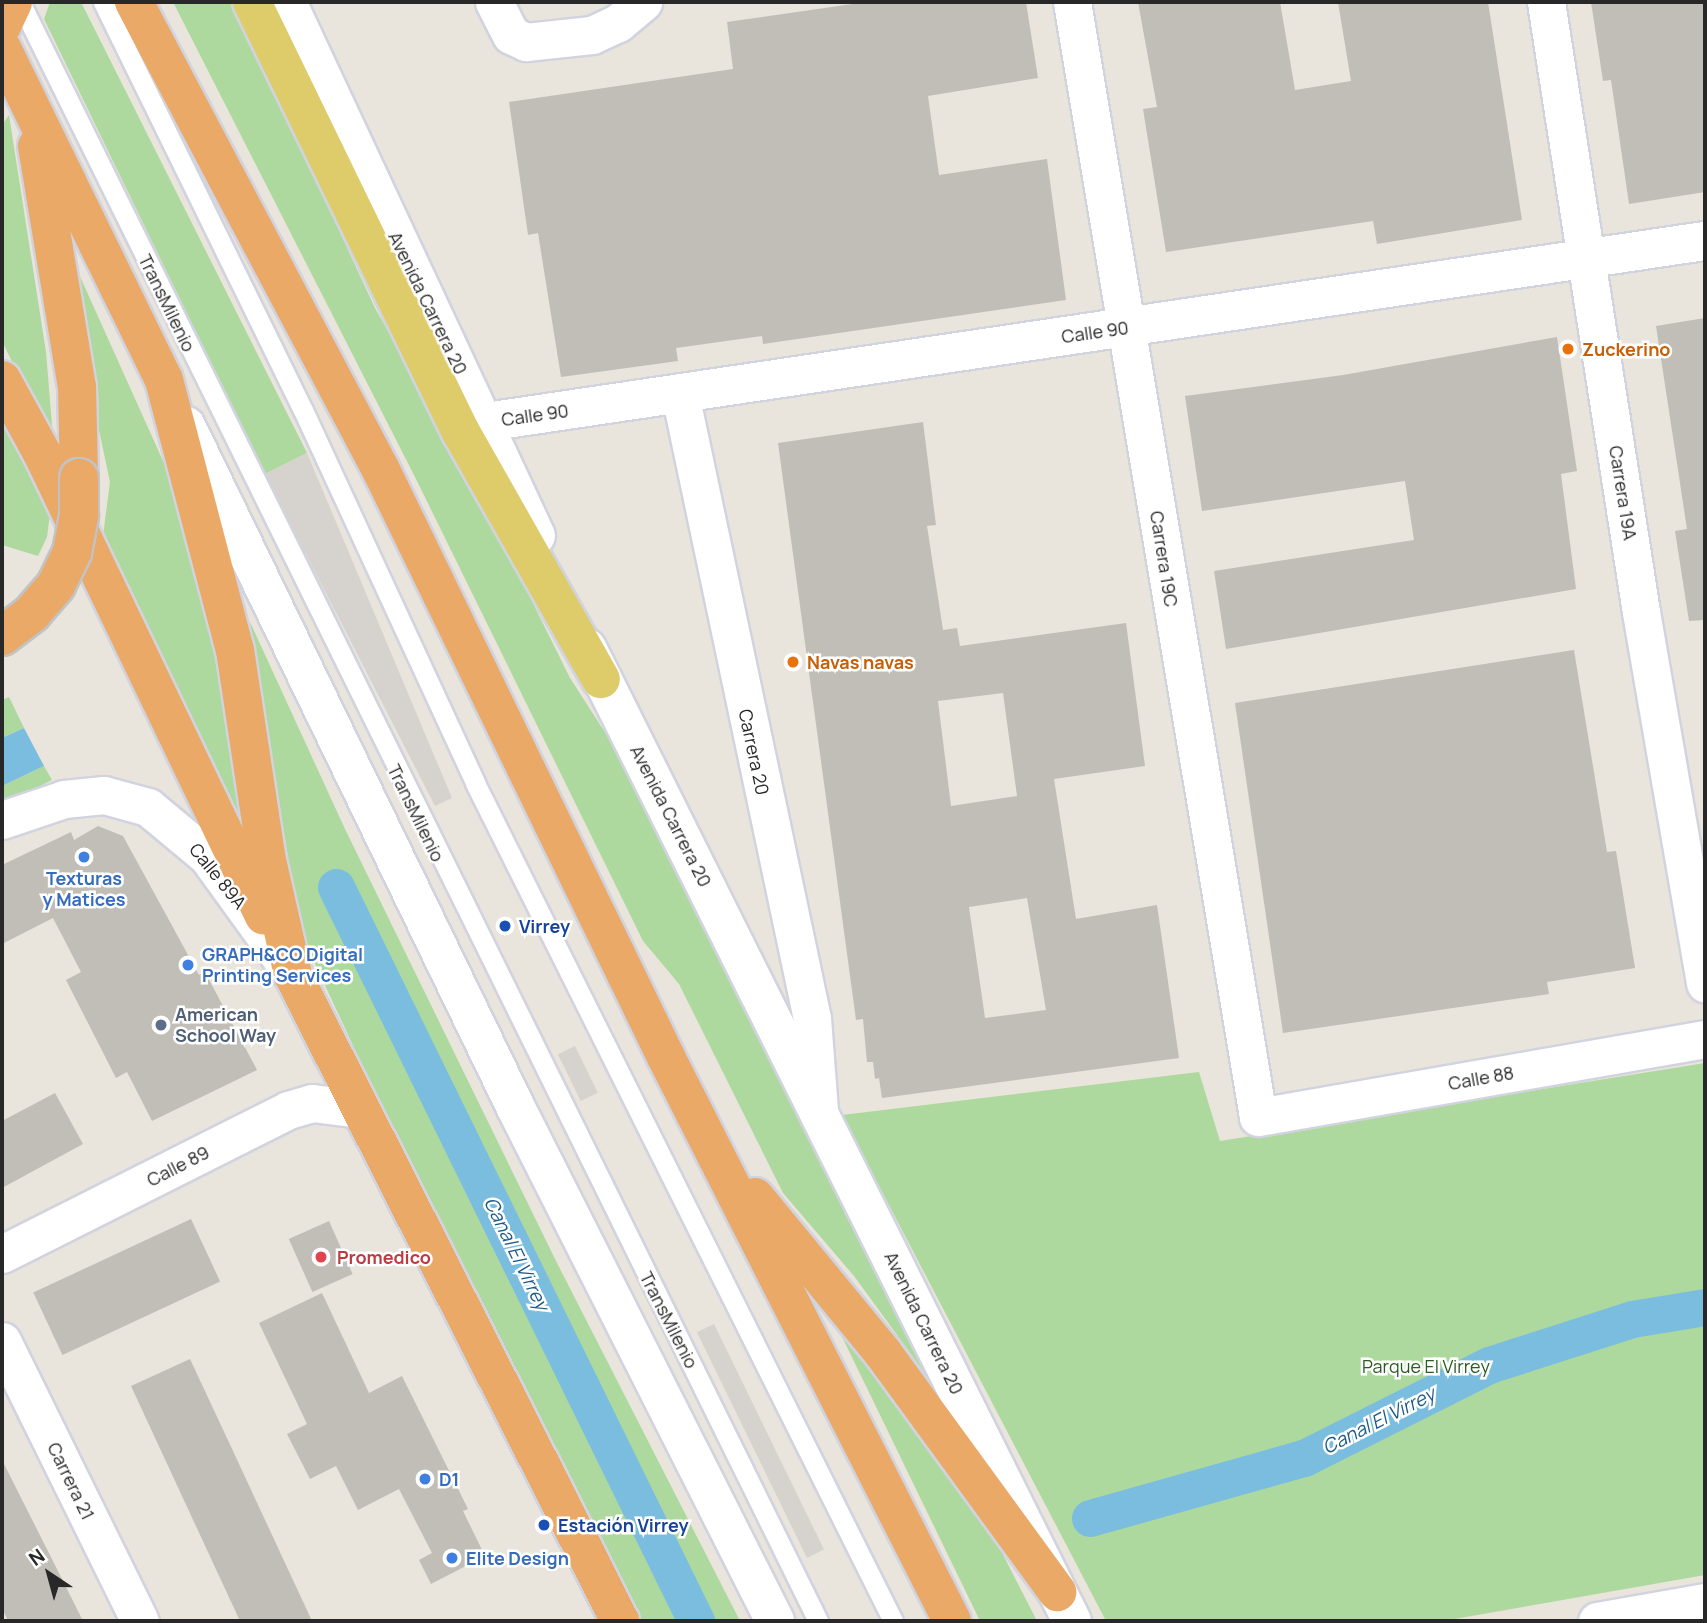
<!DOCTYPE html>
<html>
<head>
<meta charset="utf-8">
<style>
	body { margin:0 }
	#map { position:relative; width:1707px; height:1623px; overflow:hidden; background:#e9e4dc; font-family:Manrope,sans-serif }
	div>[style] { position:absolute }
	.green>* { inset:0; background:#aed99e }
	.plaza>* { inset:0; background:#d6d3ce; transform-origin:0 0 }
	.water>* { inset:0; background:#7bbddf }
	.canal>* { height:37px; margin:-18.5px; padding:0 18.5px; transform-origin:18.5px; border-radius:18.5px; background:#7bbddf }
	.building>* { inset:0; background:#c1beb8; transform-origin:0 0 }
	.roads { filter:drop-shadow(2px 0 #d1d3df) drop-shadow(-2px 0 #d1d3df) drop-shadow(0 2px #d1d3df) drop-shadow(0 -2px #d1d3df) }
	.lane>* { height:19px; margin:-9.5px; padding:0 9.5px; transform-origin:9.5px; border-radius:9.5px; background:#fff }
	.street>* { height:37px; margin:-18.5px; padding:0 18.5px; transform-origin:18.5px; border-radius:18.5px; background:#fff }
	.secondary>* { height:38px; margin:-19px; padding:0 19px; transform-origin:19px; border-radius:19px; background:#fff }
	.primary>* { height:38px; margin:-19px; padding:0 19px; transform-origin:19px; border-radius:19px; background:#decc6b }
	.highway>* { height:38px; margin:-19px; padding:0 19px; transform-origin:19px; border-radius:19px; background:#eaa966 }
	.bridges { filter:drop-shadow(2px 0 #c3c3c3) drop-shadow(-2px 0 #c3c3c3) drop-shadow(0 2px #c3c3c3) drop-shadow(0 -2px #c3c3c3) }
	.highway-bridge>* { height:38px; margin:-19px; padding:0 19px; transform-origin:19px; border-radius:19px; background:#eaa966 }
	.dots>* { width:19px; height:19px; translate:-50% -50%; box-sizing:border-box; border:4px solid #fff; border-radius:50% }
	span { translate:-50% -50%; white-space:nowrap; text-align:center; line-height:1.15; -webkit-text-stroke:5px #fff; paint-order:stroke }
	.street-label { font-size:18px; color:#282828 }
	.food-label { font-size:18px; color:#c56008; font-weight:700 }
	.left { translate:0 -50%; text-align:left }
	.shop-label { font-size:18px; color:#366cbe; font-weight:700 }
	.transit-label { font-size:18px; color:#164399; font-weight:700 }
	.service-label { font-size:18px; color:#4e5e75; font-weight:700 }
	.health-label { font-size:18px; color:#be3a42; font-weight:700 }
	.park-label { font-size:18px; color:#2a5b22 }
	.water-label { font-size:19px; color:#1d5b87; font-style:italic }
	.frame { position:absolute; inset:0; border:4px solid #282828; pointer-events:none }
	.north { position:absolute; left:14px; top:1539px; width:70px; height:70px; -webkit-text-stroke:5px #fff; paint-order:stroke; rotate:324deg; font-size:19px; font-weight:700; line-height:28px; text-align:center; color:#282828 }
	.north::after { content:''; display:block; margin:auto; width:24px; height:32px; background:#282828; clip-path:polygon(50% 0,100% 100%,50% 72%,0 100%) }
</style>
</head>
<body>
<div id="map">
	<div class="green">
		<i style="clip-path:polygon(50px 2px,81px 2px,307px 453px,265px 474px,44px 19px)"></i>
		<i style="clip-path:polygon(173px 2px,233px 2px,375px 308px,466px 468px,570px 678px,646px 796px,970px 1435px,854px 1276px,783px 1193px,679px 984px,643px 941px,416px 479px)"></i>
		<i style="clip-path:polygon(9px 115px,46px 352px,54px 449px,2px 341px,2px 125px)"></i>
		<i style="clip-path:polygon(78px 272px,168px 472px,202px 587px,226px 707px,242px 841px,102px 543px,110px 482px,96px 416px)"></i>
		<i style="clip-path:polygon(2px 413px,52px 499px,47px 537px,38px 556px,2px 545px)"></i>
		<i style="clip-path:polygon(250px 622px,345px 829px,556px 1261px,740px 1621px,639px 1621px,445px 1242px,300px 932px,291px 899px,288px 857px)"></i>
		<i style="clip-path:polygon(9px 697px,24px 728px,2px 738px,2px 700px)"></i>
		<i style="clip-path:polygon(44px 766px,52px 780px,2px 805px,2px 786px)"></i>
		<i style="clip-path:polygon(1705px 1063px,1705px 1575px,1443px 1621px,1106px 1621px,842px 1115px,1199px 1072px,1220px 1141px)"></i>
		<i style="clip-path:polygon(831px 1314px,946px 1465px,994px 1537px,1037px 1621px,980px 1621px)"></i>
	</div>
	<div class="plaza">
		<i style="clip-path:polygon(307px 453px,452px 798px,435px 806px,265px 474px)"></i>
		<i style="left:575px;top:1046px;width:52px;height:19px;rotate:64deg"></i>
		<i style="left:714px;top:1324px;width:251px;height:19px;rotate:64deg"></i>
	</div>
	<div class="water">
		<i style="clip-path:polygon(24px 728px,44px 766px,2px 786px,2px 738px)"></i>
	</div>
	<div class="canal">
		<i style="left:336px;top:887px;width:818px;rotate:63.87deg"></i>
		<i style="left:1090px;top:1518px;width:222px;rotate:-15.7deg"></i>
		<i style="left:1304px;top:1458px;width:207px;rotate:-26.7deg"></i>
		<i style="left:1489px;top:1365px;width:150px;rotate:-17.8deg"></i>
		<i style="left:1632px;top:1319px;width:74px;rotate:-9.3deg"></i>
	</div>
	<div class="building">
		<i style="clip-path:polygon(866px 2px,1026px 2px,1038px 78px,928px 96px,939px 175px,1047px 159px,1066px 300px,763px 344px,762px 336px,676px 348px,678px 361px,561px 377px,538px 233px,528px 235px,509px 102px,733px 69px,727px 22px)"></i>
		<i style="clip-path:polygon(1138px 2px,1280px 2px,1295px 90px,1351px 81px,1338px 2px,1488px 2px,1522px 220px,1377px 244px,1373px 221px,1166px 252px,1143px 109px,1157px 107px)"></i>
		<i style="clip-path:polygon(1591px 2px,1705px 2px,1705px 192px,1629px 204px,1611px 80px,1603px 81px)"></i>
		<i style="clip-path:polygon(1705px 318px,1705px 620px,1689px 621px,1675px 531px,1687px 529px,1656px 326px)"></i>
		<i style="clip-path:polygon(1557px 337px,1577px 471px,1561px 474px,1576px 589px,1226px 649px,1214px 571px,1414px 540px,1405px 481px,1202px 511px,1185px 396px,1343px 375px)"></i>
		<i style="clip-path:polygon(evenodd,923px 422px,936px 525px,927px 526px,943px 630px,957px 628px,960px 646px,1126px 623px,1145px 766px,1054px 779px,1076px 919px,1157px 905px,1179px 1058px,882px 1098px,879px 1078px,875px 1079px,873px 1062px,867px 1062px,863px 1019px,856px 1020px,778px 443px,923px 422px,1003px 693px,1017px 796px,951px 806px,938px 701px,1003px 693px,923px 422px,1027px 898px,1046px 1010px,985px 1018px,969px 907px,1027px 898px)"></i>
		<i style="clip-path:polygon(1574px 650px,1607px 852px,1616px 851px,1635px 968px,1547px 982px,1549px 994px,1283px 1033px,1235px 703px)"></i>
		<i style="clip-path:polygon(98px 826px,123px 836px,199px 975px,205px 972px,257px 1070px,152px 1121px,127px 1072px,116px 1078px,66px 980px,81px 972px,53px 918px,2px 944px,2px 865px,71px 832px,74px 840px)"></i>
		<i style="clip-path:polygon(55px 1093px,83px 1144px,2px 1188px,2px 1121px)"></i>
		<i style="left:191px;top:1219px;width:69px;height:174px;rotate:65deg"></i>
		<i style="left:329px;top:1221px;width:58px;height:44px;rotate:66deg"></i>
		<i style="clip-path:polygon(322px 1293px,369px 1393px,402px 1376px,468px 1509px,463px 1511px,485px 1556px,431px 1584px,419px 1560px,432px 1553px,399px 1489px,358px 1510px,336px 1466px,310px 1479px,287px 1434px,307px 1424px,259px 1323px)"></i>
		<i style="clip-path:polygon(190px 1359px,233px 1451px,312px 1621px,240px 1621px,220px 1578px,131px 1386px)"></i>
		<i style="clip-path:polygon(2px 1460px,66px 1587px,83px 1621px,8px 1621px,2px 1608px)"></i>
	</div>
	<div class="roads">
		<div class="lane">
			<i style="left:20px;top:2px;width:1805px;rotate:63.76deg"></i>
			<i style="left:103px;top:2px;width:454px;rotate:63.9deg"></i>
			<i style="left:303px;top:410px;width:411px;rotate:65.2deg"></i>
			<i style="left:475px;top:783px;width:936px;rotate:63.49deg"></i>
		</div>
		<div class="street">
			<i style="left:494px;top:2px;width:37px;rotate:63deg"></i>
			<i style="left:511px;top:35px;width:17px;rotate:25deg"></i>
			<i style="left:526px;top:42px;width:66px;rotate:-6.1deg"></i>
			<i style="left:592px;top:35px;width:29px;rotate:-25deg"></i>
			<i style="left:618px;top:23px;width:33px;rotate:-40deg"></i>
			<i style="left:1072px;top:2px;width:1130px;rotate:80.53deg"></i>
			<i style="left:1258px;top:1117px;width:454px;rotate:-9.9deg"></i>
			<i style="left:1546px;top:2px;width:617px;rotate:81.15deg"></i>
			<i style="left:1641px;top:612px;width:377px;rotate:80.2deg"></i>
			<i style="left:680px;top:394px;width:639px;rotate:78.07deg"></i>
			<i style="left:812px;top:1019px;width:91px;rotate:85.6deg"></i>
			<i style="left:2px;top:820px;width:65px;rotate:-18.7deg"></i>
			<i style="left:64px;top:799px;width:40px;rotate:-5.7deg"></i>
			<i style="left:104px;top:795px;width:46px;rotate:15.3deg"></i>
			<i style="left:148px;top:807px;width:77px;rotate:39.7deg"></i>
			<i style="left:207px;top:856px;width:147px;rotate:54.1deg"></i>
			<i style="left:2px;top:1254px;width:320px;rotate:-26.7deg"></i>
			<i style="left:288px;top:1110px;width:25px;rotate:-16deg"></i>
			<i style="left:312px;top:1103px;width:48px;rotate:7.1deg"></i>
			<i style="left:2px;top:1341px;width:312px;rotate:63.8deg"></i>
			<i style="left:1597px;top:1621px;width:110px;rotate:-10deg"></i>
		</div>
		<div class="secondary">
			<i style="left:287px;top:2px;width:589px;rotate:65deg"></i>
			<i style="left:486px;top:422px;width:1232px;rotate:-8.45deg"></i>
			<i style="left:186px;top:426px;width:755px;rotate:64.18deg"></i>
			<i style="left:515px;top:1106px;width:577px;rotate:63.21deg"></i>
			<i style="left:587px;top:648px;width:1087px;rotate:63.51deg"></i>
		</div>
		<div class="primary">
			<i style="left:252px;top:2px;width:478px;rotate:64.1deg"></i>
			<i style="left:461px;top:432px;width:284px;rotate:60.5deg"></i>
		</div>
		<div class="highway">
			<i style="left:134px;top:2px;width:529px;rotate:62.18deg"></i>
			<i style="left:381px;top:470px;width:653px;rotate:64.1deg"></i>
			<i style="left:666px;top:1057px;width:632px;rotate:63.11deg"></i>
			<i style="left:2px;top:26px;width:26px;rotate:-65deg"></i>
			<i style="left:2px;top:48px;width:369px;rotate:64deg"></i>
			<i style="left:164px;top:380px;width:279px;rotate:75.3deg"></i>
			<i style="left:235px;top:650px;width:208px;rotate:81.4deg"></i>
			<i style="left:266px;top:856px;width:122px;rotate:77.2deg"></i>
			<i style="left:293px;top:975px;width:724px;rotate:63.15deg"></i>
			<i style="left:37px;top:146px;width:244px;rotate:80.6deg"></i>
			<i style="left:77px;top:387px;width:91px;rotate:88.7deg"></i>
			<i style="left:2px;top:380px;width:83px;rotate:61.3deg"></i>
			<i style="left:42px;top:453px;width:513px;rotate:64.38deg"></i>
			<i style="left:755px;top:1197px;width:202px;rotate:50.6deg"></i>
			<i style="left:883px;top:1353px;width:296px;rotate:53.9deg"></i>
		</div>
	</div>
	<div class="bridges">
		<div class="highway-bridge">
			<i style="left:2px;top:636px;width:38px;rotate:-37deg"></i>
			<i style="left:32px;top:613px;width:37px;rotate:-49deg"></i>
			<i style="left:56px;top:585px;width:37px;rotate:-64deg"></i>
			<i style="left:72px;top:552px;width:38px;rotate:-79deg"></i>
			<i style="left:79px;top:515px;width:37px;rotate:-90deg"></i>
		</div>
	</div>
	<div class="dots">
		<i style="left:1568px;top:349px;background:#e8710a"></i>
		<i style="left:793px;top:662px;background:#e8710a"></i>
		<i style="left:84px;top:857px;background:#3f7fe0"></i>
		<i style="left:505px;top:926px;background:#1a4fb4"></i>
		<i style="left:188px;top:965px;background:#3f7fe0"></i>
		<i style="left:161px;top:1025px;background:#5c6f8a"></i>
		<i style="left:321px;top:1257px;background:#e0444e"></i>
		<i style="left:425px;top:1479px;background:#3f7fe0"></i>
		<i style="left:544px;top:1525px;background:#1a4fb4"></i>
		<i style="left:452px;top:1558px;background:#3f7fe0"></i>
	</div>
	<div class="street-label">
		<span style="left:167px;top:303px;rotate:64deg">TransMilenio</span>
		<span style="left:428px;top:303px;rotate:64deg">Avenida Carrera 20</span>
		<span style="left:1095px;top:332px;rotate:-8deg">Calle 90</span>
		<span style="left:535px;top:415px;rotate:-8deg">Calle 90</span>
		<span style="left:1623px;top:493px;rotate:81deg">Carrera 19A</span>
		<span style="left:1164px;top:559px;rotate:81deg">Carrera 19C</span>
		<span style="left:754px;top:752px;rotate:78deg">Carrera 20</span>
		<span style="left:416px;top:813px;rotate:64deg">TransMilenio</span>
		<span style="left:671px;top:816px;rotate:63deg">Avenida Carrera 20</span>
		<span style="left:218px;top:876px;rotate:51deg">Calle 89A</span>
		<span style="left:1481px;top:1078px;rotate:-10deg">Calle 88</span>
		<span style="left:178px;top:1166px;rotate:-27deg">Calle 89</span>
		<span style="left:669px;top:1320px;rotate:63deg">TransMilenio</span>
		<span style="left:924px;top:1323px;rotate:64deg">Avenida Carrera 20</span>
		<span style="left:71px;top:1481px;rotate:64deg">Carrera 21</span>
	</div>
	<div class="food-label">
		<span class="left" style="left:1582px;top:349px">Zuckerino</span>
		<span class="left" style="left:807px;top:662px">Navas navas</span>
	</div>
	<div class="shop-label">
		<span style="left:84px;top:889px">Texturas<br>y Matices</span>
		<span class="left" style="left:202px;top:965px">GRAPH&amp;CO Digital<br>Printing Services</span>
		<span class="left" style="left:439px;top:1479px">D1</span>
		<span class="left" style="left:466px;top:1558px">Elite Design</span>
	</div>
	<div class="transit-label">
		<span class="left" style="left:519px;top:926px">Virrey</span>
		<span class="left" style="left:558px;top:1525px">Estación Virrey</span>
	</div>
	<div class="service-label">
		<span class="left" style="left:175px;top:1025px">American<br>School Way</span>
	</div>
	<div class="health-label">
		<span class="left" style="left:337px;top:1257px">Promedico</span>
	</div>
	<div class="park-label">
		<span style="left:1426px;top:1366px">Parque El Virrey</span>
	</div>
	<div class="water-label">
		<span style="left:516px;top:1254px;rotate:64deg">Canal El Virrey</span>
		<span style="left:1379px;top:1421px;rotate:-27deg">Canal El Virrey</span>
	</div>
	<div class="frame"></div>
	<div class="north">N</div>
</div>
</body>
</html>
